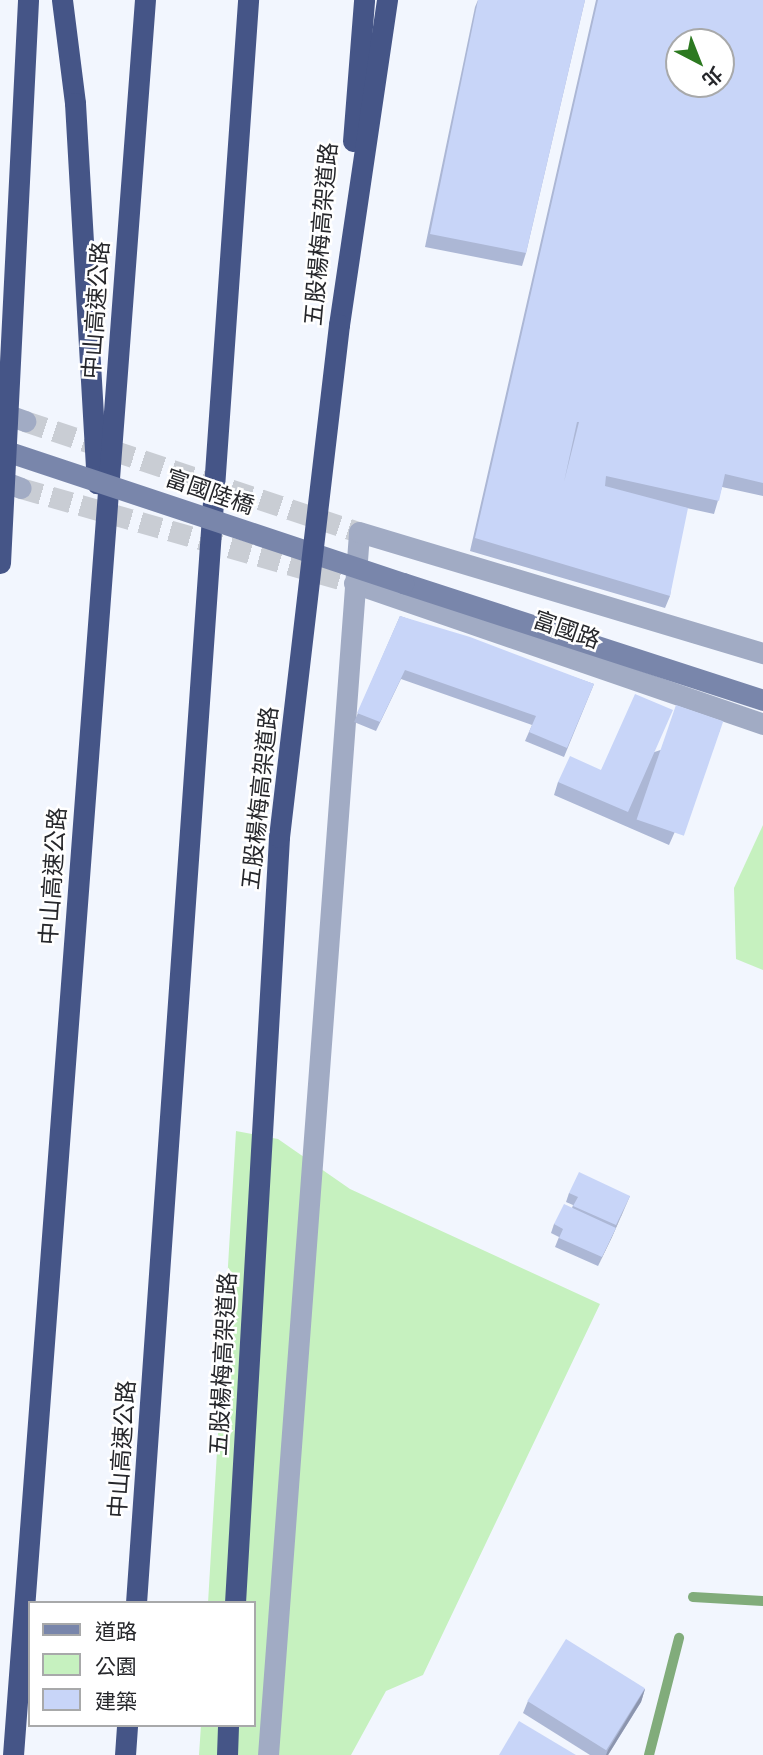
<!DOCTYPE html>
<html>
<head>
<meta charset="utf-8">
<style>
	body { margin:0 }
	#map { position:relative; width:763px; height:1755px; overflow:hidden; background:#f2f6fe; font-family:"Open Sans","Noto Sans TC",sans-serif }
	div>[style] { position:absolute }
	.green>* { inset:0; background:#c6f1bf }
	.stream>* { height:10px; margin:-5px; padding:0 5px; transform-origin:5px; border-radius:5px; background:#81ac7b }
	.street-tunnel>* { height:21px; margin-top:-10.5px; transform-origin:0; background:repeating-linear-gradient(90deg,#c9cdd4 0 21px,transparent 0 31px) }
	.street>* { height:21px; margin:-10.5px; padding:0 10.5px; transform-origin:10.5px; border-radius:10.5px; background:#a1abc4 }
	.secondary>* { height:21px; margin:-10.5px; padding:0 10.5px; transform-origin:10.5px; border-radius:10.5px; background:#7986ab }
	.highway>* { height:21px; margin:-10.5px; padding:0 10.5px; transform-origin:10.5px; border-radius:10.5px; background:#455587 }
	.secondary-bridge>* { height:21px; margin:-10.5px; padding:0 10.5px; transform-origin:10.5px; border-radius:10.5px; background:#7986ab }
	.highway-bridge>* { height:21px; margin:-10.5px; padding:0 10.5px; transform-origin:10.5px; border-radius:10.5px; background:#455587 }
	.wall>* { inset:0; background:#acb7d5 }
	.shaded-wall>* { inset:0; background:#8c95ae }
	.building>* { inset:0; background:#c8d5f8; transform-origin:0 0 }
	span { translate:-50% -50%; white-space:nowrap; text-align:center; line-height:1.15; -webkit-text-stroke:5px #fff; paint-order:stroke }
	.street-label { font-size:23px; color:#26272b }
	.legend { position:absolute; left:28px; top:1601px; width:228px; height:126px; box-sizing:border-box; background:#fff; border:2px solid #a8a9aa; margin:0; padding:9px 12px; list-style:none; font-size:21px; color:#26272b }
	.legend li { display:flex; align-items:center; gap:14px; height:35px }
	.legend b { width:35px; border:2px solid #a8a9aa }
	.north { position:absolute; left:665px; top:28px; width:70px; height:70px; box-sizing:border-box; background:#fff; border:2px solid #a8a9aa; border-radius:50%; rotate:138deg; font-size:19px; font-weight:700; line-height:28px; text-align:center; color:#26272b }
	.north::after { content:''; display:block; margin:auto; width:24px; height:32px; background:#2c7920; clip-path:polygon(50% 0,100% 100%,50% 72%,0 100%) }
</style>
</head>
<body>
<div id="map">
	<div class="green">
		<i style="clip-path:polygon(763px 825px,763px 970px,736px 959px,734px 888px)"></i>
		<i style="clip-path:polygon(236px 1131px,278px 1139px,350px 1189px,600px 1304px,423px 1675px,386px 1691px,351px 1755px,199px 1755px,201px 1725px,254px 1725px,254px 1603px,208px 1603px)"></i>
	</div>
	<div class="stream">
		<i style="left:693px;top:1597px;width:70px;rotate:3.3deg"></i>
		<i style="left:649px;top:1755px;width:121px;rotate:-75.6deg"></i>
	</div>
	<div class="street-tunnel">
		<i style="left:25px;top:421px;width:352px;rotate:18.4deg"></i>
		<i style="left:21px;top:488px;width:346px;rotate:15.9deg"></i>
	</div>
	<div class="street">
		<i style="left:0;top:412px;width:27px;rotate:20deg"></i>
		<i style="left:0;top:480px;width:22px;rotate:21deg"></i>
		<i style="left:354px;top:583px;width:433px;rotate:19deg"></i>
		<i style="left:268px;top:1755px;width:1226px;rotate:-85.74deg"></i>
		<i style="left:359px;top:532px;width:422px;rotate:16.7deg"></i>
	</div>
	<div class="secondary">
		<i style="left:403px;top:583px;width:379px;rotate:18deg"></i>
	</div>
	<div class="highway">
		<i style="left:62px;top:0;width:104px;rotate:82.8deg"></i>
		<i style="left:75px;top:103px;width:381px;rotate:86.7deg"></i>
		<i style="left:353px;top:141px;width:141px;rotate:-85.5deg"></i>
		<i style="left:339px;top:325px;width:329px;rotate:-81.6deg"></i>
		<i style="left:136px;top:1603px;width:1607px;rotate:-86deg"></i>
		<i style="left:13px;top:1755px;width:1760px;rotate:-85.7deg"></i>
		<i style="left:125px;top:1755px;width:30px;rotate:-86deg"></i>
		<i style="left:227px;top:1755px;width:30px;rotate:-88deg"></i>
	</div>
	<div class="secondary-bridge">
		<i style="left:0;top:449px;width:425px;rotate:18.4deg"></i>
	</div>
	<div class="highway-bridge">
		<i style="left:0;top:563px;width:564px;rotate:-87.15deg"></i>
		<i style="left:235px;top:1603px;width:767px;rotate:-86.71deg"></i>
		<i style="left:279px;top:837px;width:516px;rotate:-83.32deg"></i>
	</div>
	<div class="wall">
		<i style="clip-path:polygon(478px 0,585px 0,526px 253px,522px 266px,425px 247px,475px 7px)"></i>
		<i style="clip-path:polygon(596px 0,763px 0,763px 496px,722px 487px,714px 514px,682px 507px,670px 596px,665px 608px,470px 551px)"></i>
		<i style="clip-path:polygon(400px 616px,594px 684px,564px 757px,525px 741px,532px 725px,401px 679px,376px 731px,354px 722px)"></i>
		<i style="clip-path:polygon(720px 730px,669px 845px,554px 795px,558px 782px,601px 770px)"></i>
		<i style="clip-path:polygon(569px 1193px,630px 1196px,598px 1266px,555px 1247px,559px 1237px,551px 1233px,554px 1224px,572px 1208px,573px 1205px,566px 1202px)"></i>
		<i style="clip-path:polygon(645px 1689px,641px 1702px,608px 1755px,590px 1755px,523px 1713px,528px 1701px)"></i>
	</div>
	<div class="shaded-wall">
		<i style="clip-path:polygon(630px 1196px,612px 1237px,598px 1266px,602px 1257px)"></i>
		<i style="clip-path:polygon(645px 1689px,641px 1702px,608px 1755px,606px 1755px,608px 1750px)"></i>
	</div>
	<div class="building">
		<i style="clip-path:polygon(478px 0,585px 0,526px 253px,430px 234px)"></i>
		<i style="clip-path:polygon(evenodd,598px 0,763px 0,763px 483px,725px 474px,719px 501px,606px 476px,605px 486px,688px 508px,670px 596px,475px 538px,598px 0,679px 42px,721px 42px,721px 84px,679px 84px,679px 42px,598px 0,577px 422px,579px 422px,564px 482px,577px 422px)"></i>
		<i style="clip-path:polygon(400px 616px,470px 637px,594px 684px,567px 748px,529px 732px,536px 716px,405px 670px,380px 722px,357px 713px)"></i>
		<i style="clip-path:polygon(635px 694px,673px 710px,628px 812px,558px 782px,570px 756px,601px 770px)"></i>
		<i style="left:676px;top:705px;width:50px;height:121px;rotate:19deg"></i>
		<i style="clip-path:polygon(579px 1172px,630px 1196px,616px 1225px,573px 1206px,578px 1197px,569px 1193px)"></i>
		<i style="clip-path:polygon(564px 1204px,616px 1228px,602px 1257px,559px 1238px,563px 1229px,554px 1224px)"></i>
		<i style="left:566px;top:1639px;width:93px;height:73px;rotate:32deg"></i>
		<i style="clip-path:polygon(519px 1721px,576px 1755px,499px 1755px)"></i>
	</div>
	<div class="street-label">
		<span style="left:320px;top:234px;rotate:-85deg">五股楊梅高架道路</span>
		<span style="left:95px;top:310px;rotate:-86deg">中山高速公路</span>
		<span style="left:210px;top:491px;rotate:19deg">富國陸橋</span>
		<span style="left:567px;top:629px;rotate:19deg">富國路</span>
		<span style="left:259px;top:798px;rotate:-84deg">五股楊梅高架道路</span>
		<span style="left:52px;top:876px;rotate:-86deg">中山高速公路</span>
		<span style="left:222px;top:1364px;rotate:-87deg">五股楊梅高架道路</span>
		<span style="left:121px;top:1449px;rotate:-86deg">中山高速公路</span>
	</div>
	<ul class="legend">
	<li><b style="height:9px;background:#7986ab"></b>道路</li>
	<li><b style="height:19px;background:#c6f1bf"></b>公園</li>
	<li><b style="height:19px;background:#c8d5f8"></b>建築</li>
	</ul>
	<div class="north">北</div>
</div>
</body>
</html>
